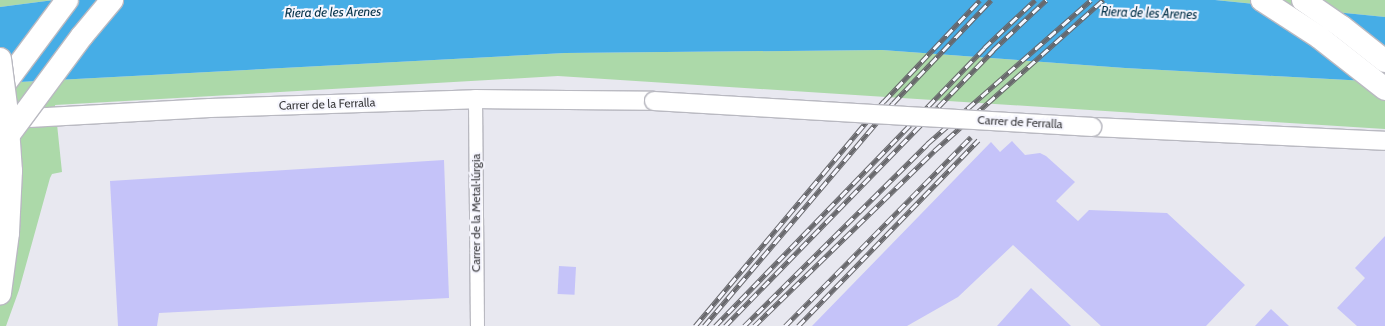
<!DOCTYPE html>
<html>
<head>
<meta charset="utf-8">
<style>
	body { margin:0 }
	#map { position:relative; width:1385px; height:326px; overflow:hidden; background:#e8e8f0; font-family:Cabin,sans-serif }
	div>[style] { position:absolute }
	.green>* { inset:0; background:#acd9a9 }
	.water>* { inset:0; background:#46ade6 }
	.building>* { inset:0; background:#c5c3f9; transform-origin:0 0 }
	.roads { filter:drop-shadow(1px 0 #b9b9c1) drop-shadow(-1px 0 #b9b9c1) drop-shadow(0 1px #b9b9c1) drop-shadow(0 -1px #b9b9c1) }
	.street>* { height:13px; margin:-6.5px; padding:0 6.5px; transform-origin:6.5px; border-radius:6.5px; background:#fff }
	.secondary>* { height:18px; margin:-9px; padding:0 9px; transform-origin:9px; border-radius:9px; background:#fff }
	.highway>* { height:22px; margin:-11px; padding:0 11px; transform-origin:11px; border-radius:11px; background:#fff }
	.rail>* { height:4.5px; margin-top:-2.25px; transform-origin:0; background:repeating-linear-gradient(90deg,#f6f6fe 0 9px,#68686c 0 18px); box-sizing:border-box; border-block:1px solid #68686c }
	.bridges { filter:drop-shadow(1px 0 #b9b9c1) drop-shadow(-1px 0 #b9b9c1) drop-shadow(0 1px #b9b9c1) drop-shadow(0 -1px #b9b9c1) }
	.secondary-bridge>* { height:18px; margin:-9px; padding:0 9px; transform-origin:9px; border-radius:9px; background:#fff }
	.highway-bridge>* { height:22px; margin:-11px; padding:0 11px; transform-origin:11px; border-radius:11px; background:#fff }
	span { translate:-50% -50%; white-space:nowrap; text-align:center; line-height:1.15; -webkit-text-stroke:4px #f6f6fe; paint-order:stroke }
	.street-label { font-size:12px; color:#3b3b3e }
	.water-label { font-size:13px; color:#07344b; font-style:italic }
</style>
</head>
<body>
<div id="map">
	<div class="green">
		<i style="clip-path:polygon(0 0,54px 0,0 7px)"></i>
		<i style="clip-path:polygon(1215px 0,1385px 0,1385px 17px)"></i>
		<i style="clip-path:polygon(882px 50px,1125px 68px,1385px 82px,1385px 129px,558px 76px,55px 105px,62px 172px,52px 174px,50px 178px,19px 290px,6px 326px,0 326px,0 83px,565px 53px)"></i>
	</div>
	<div class="water">
		<i style="clip-path:polygon(54px 0,1215px 0,1385px 17px,1385px 82px,1125px 68px,882px 50px,565px 53px,0 83px,0 7px)"></i>
	</div>
	<div class="building">
		<i style="clip-path:polygon(1012px 141px,1025px 155px,1040px 153px,1046px 156px,1075px 182px,1056px 201px,1078px 221px,1089px 210px,1167px 213px,1245px 285px,1206px 326px,1101px 326px,1013px 245px,958px 297px,907px 326px,812px 326px,991px 142px,1000px 152px)"></i>
		<i style="clip-path:polygon(444px 160px,449px 298px,159px 313px,157px 326px,118px 326px,110px 181px)"></i>
		<i style="clip-path:polygon(1385px 236px,1385px 326px,1357px 326px,1337px 308px,1365px 278px,1355px 268px)"></i>
		<i style="left:559px;top:266px;width:17px;height:28px;rotate:3deg"></i>
		<i style="clip-path:polygon(1031px 288px,1071px 326px,997px 326px)"></i>
		<i style="clip-path:polygon(1271px 309px,1289px 326px,1255px 326px)"></i>
	</div>
	<div class="roads">
		<div class="street">
			<i style="left:475px;top:99px;width:227px;rotate:89.5deg"></i>
		</div>
		<div class="secondary">
			<i style="left:11px;top:119px;width:199px;rotate:-3.2deg"></i>
			<i style="left:210px;top:108px;width:265px;rotate:-1.9deg"></i>
			<i style="left:475px;top:99px;width:179px;rotate:0.6deg"></i>
			<i style="left:1092px;top:127px;width:293px;rotate:2.7deg"></i>
		</div>
		<div class="highway">
			<i style="left:1262px;top:0;width:68px;rotate:33deg"></i>
			<i style="left:1319px;top:37px;width:84px;rotate:38.2deg"></i>
			<i style="left:1303px;top:0;width:47px;rotate:34.7deg"></i>
			<i style="left:1342px;top:27px;width:55px;rotate:38.3deg"></i>
			<i style="left:0;top:90px;width:112px;rotate:-53.3deg"></i>
		</div>
	</div>
	<div class="rail">
		<i style="left:695px;top:326px;width:294px;rotate:-50deg"></i>
		<i style="left:884px;top:101px;width:139px;rotate:-46.5deg"></i>
		<i style="left:704px;top:326px;width:292px;rotate:-49.7deg"></i>
		<i style="left:893px;top:103px;width:142px;rotate:-46.4deg"></i>
		<i style="left:715px;top:326px;width:387px;rotate:-45.9deg"></i>
		<i style="left:984px;top:48px;width:70px;rotate:-43.3deg"></i>
		<i style="left:725px;top:326px;width:385px;rotate:-45.8deg"></i>
		<i style="left:993px;top:50px;width:73px;rotate:-43.3deg"></i>
		<i style="left:744px;top:326px;width:258px;rotate:-44.8deg"></i>
		<i style="left:927px;top:144px;width:218px;rotate:-41.3deg"></i>
		<i style="left:754px;top:326px;width:251px;rotate:-44.2deg"></i>
		<i style="left:934px;top:151px;width:227px;rotate:-41.8deg"></i>
		<i style="left:785px;top:326px;width:265px;rotate:-45.5deg"></i>
		<i style="left:798px;top:326px;width:259px;rotate:-45.9deg"></i>
	</div>
	<div class="bridges">
		<div class="secondary-bridge">
			<i style="left:654px;top:101px;width:439px;rotate:3.4deg"></i>
		</div>
		<div class="highway-bridge">
			<i style="left:0;top:59px;width:54px;rotate:82.6deg"></i>
			<i style="left:7px;top:113px;width:58px;rotate:86.1deg"></i>
			<i style="left:11px;top:171px;width:62px;rotate:92.8deg"></i>
			<i style="left:8px;top:233px;width:61px;rotate:97.6deg"></i>
			<i style="left:5px;top:140px;width:129px;rotate:-53.5deg"></i>
			<i style="left:82px;top:36px;width:47px;rotate:-50.2deg"></i>
		</div>
	</div>
	<div class="street-label">
		<span style="left:327px;top:104px;rotate:-2deg">Carrer de la Ferralla</span>
		<span style="left:1020px;top:122px;rotate:3deg">Carrer de Ferralla</span>
		<span style="left:476px;top:213px;rotate:-90deg">Carrer de la Metal·lúrgia</span>
	</div>
	<div class="water-label">
		<span style="left:333px;top:12px;rotate:-1deg">Riera de les Arenes</span>
		<span style="left:1149px;top:13px;rotate:2deg">Riera de les Arenes</span>
	</div>
</div>
</body>
</html>
